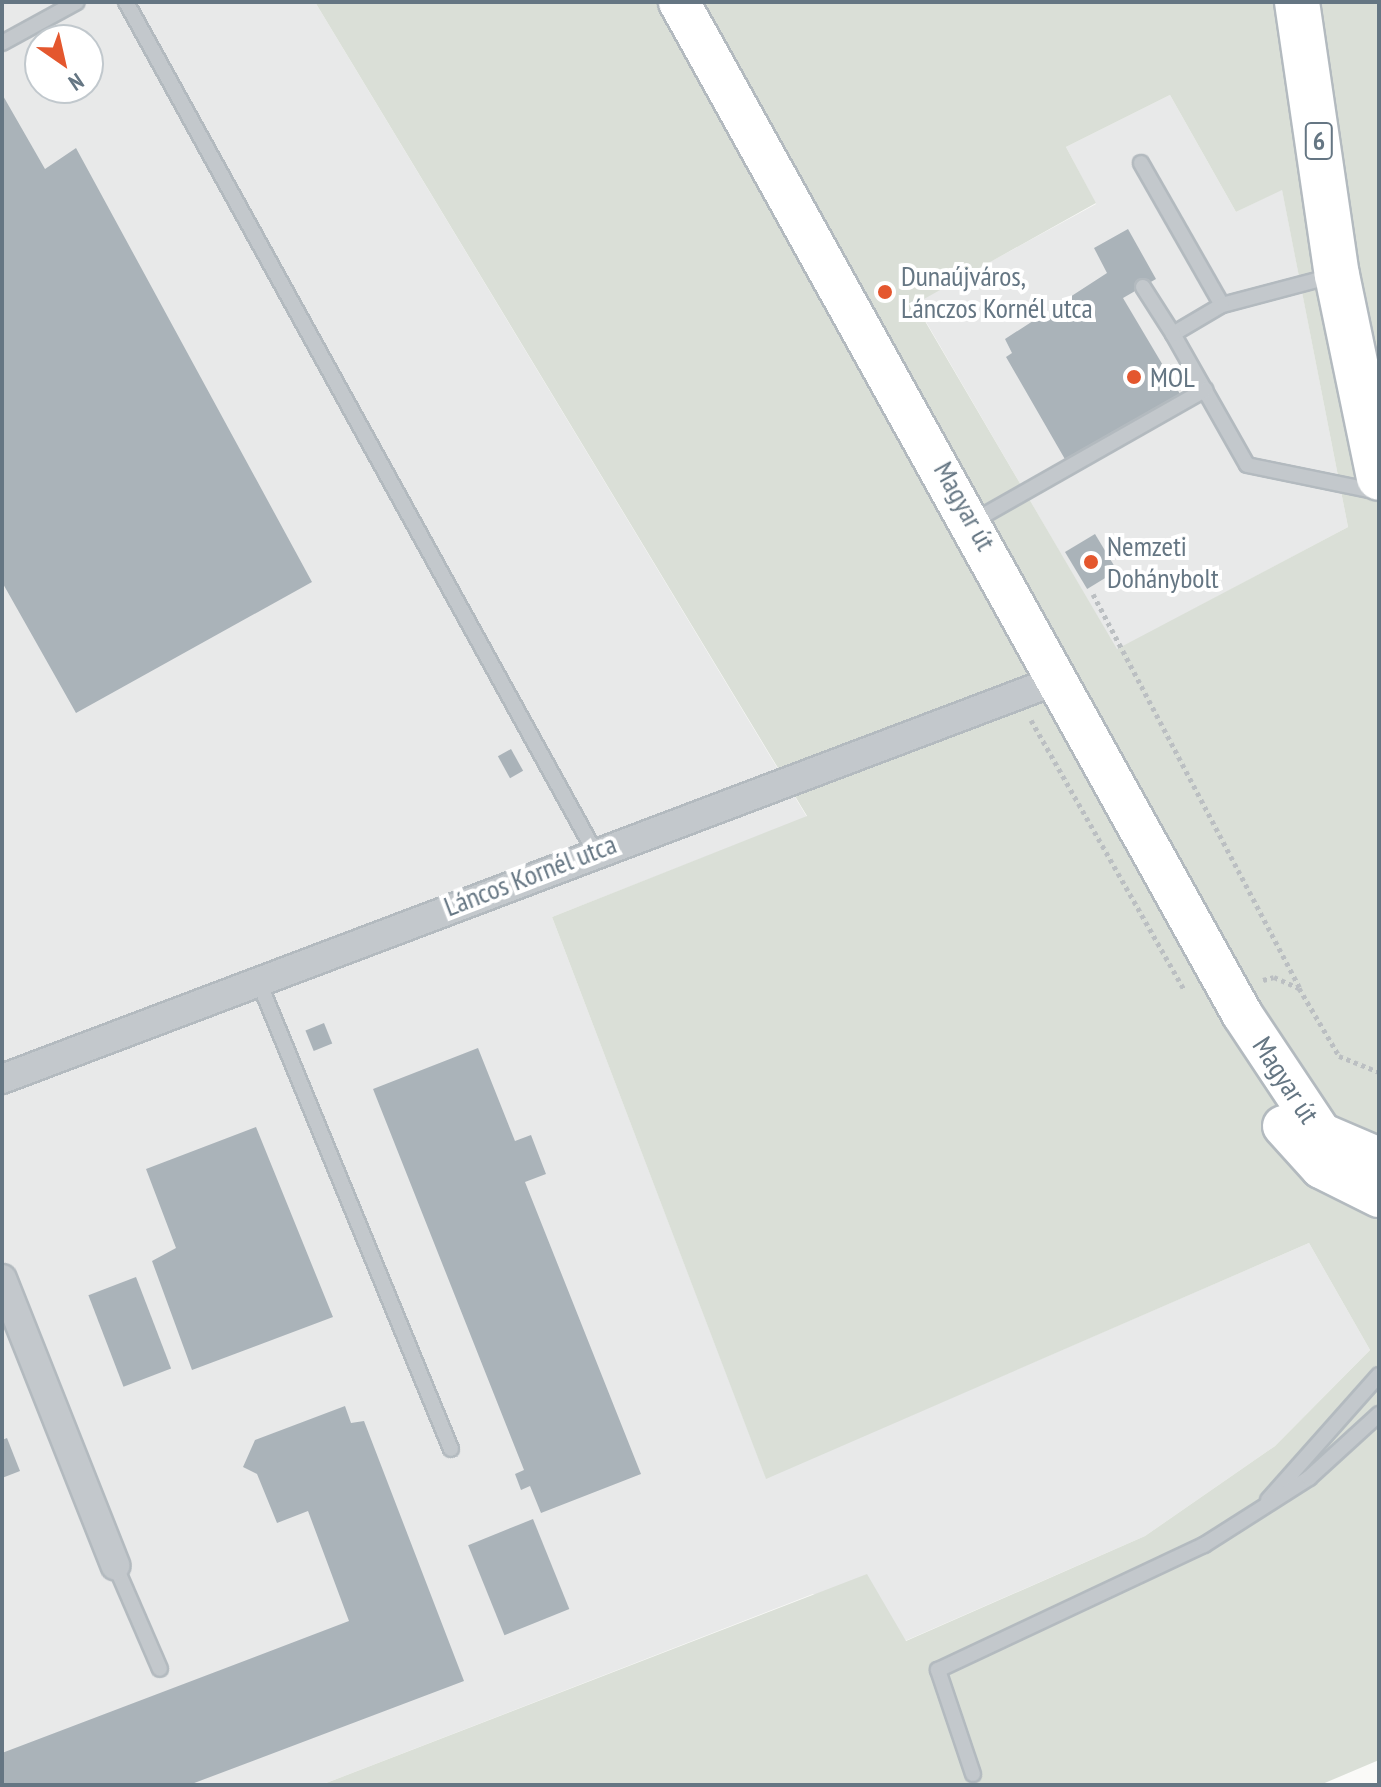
<!DOCTYPE html>
<html>
<head>
<meta charset="utf-8">
<style>
	body { margin:0 }
	#map { position:relative; width:1381px; height:1787px; overflow:hidden; background:#fafaf8; font-family:"PT Sans Narrow",sans-serif }
	div>[style] { position:absolute }
	.built>* { inset:0; background:#e8e9e9 }
	.green>* { inset:0; background:#dadfd7 }
	.building>* { inset:0; background:#aab3b9; transform-origin:0 0 }
	.path>* { height:5px; margin-top:-2.5px; transform-origin:0; background:repeating-linear-gradient(90deg,#bbbfc2 0 4px,transparent 0 8px) }
	.roads { filter:drop-shadow(2px 0 #b3babf) drop-shadow(-2px 0 #b3babf) drop-shadow(0 2px #b3babf) drop-shadow(0 -2px #b3babf) }
	.lane>* { height:14px; margin:-7px; padding:0 7px; transform-origin:7px; border-radius:7px; background:#c3c8cc }
	.street>* { height:28px; margin:-14px; padding:0 14px; transform-origin:14px; border-radius:14px; background:#c3c8cc }
	.secondary>* { height:40px; margin:-20px; padding:0 20px; transform-origin:20px; border-radius:20px; background:#fff }
	.primary>* { height:44px; margin:-22px; padding:0 22px; transform-origin:22px; border-radius:22px; background:#fff }
	.dots>* { width:22px; height:22px; translate:-50% -50%; box-sizing:border-box; border:4px solid #fff; border-radius:50% }
	span { translate:-50% -50%; white-space:nowrap; text-align:center; line-height:1.15; -webkit-text-stroke:8px #fff; paint-order:stroke }
	.shield-label span { padding:2px 6px; background:#fff; border:2px solid; border-radius:6px; -webkit-text-stroke-width:0 }
	.shield-label { font-size:26px; color:#657683; font-weight:700 }
	.poi-label { font-size:28px; color:#657683 }
	.left { translate:0 -50%; text-align:left }
	.street-label { font-size:28px; color:#657683 }
	.frame { position:absolute; inset:0; border:4px solid #657683; pointer-events:none }
	.north { position:absolute; left:24px; top:24px; width:80px; height:80px; box-sizing:border-box; background:#fff; border:2px solid #c1c8cd; border-radius:50%; rotate:146deg; font-size:22px; font-weight:700; line-height:32px; text-align:center; color:#657683 }
	.north::after { content:''; display:block; margin:auto; width:28px; height:36px; background:#e4572e; clip-path:polygon(50% 0,100% 100%,50% 72%,0 100%) }
</style>
</head>
<body>
<div id="map">
	<div class="built">
		<i style="clip-path:polygon(evenodd,2px 2px,315px 2px,807px 817px,552px 917px,766px 1478px,1309px 1243px,1370px 1350px,1275px 1446px,1145px 1536px,905px 1641px,813px 1594px,321px 1785px,2px 1785px,2px 2px,40px 40px,88px 40px,88px 88px,40px 88px,40px 40px)"></i>
		<i style="clip-path:polygon(1170px 95px,1236px 212px,1282px 189px,1348px 527px,1117px 650px,915px 303px,1096px 204px,1066px 147px)"></i>
	</div>
	<div class="green">
		<i style="clip-path:polygon(evenodd,315px 2px,1379px 2px,1379px 1760px,1320px 1785px,321px 1785px,867px 1574px,906px 1641px,1145px 1536px,1275px 1446px,1370px 1350px,1309px 1243px,766px 1479px,552px 917px,807px 816px,315px 2px,1170px 95px,1236px 212px,1282px 190px,1348px 527px,1117px 649px,915px 304px,1096px 203px,1066px 147px,1170px 95px)"></i>
	</div>
	<div class="building">
		<i style="clip-path:polygon(2px 94px,45px 169px,76px 148px,312px 582px,76px 713px,2px 582px)"></i>
		<i style="clip-path:polygon(1128px 229px,1156px 279px,1123px 298px,1180px 394px,1066px 461px,1006px 357px,1012px 353px,1005px 339px,1107px 273px,1094px 248px)"></i>
		<i style="left:1095px;top:534px;width:43px;height:35px;rotate:59deg"></i>
		<i style="left:511px;top:749px;width:25px;height:15px;rotate:61deg"></i>
		<i style="left:324px;top:1023px;width:22px;height:20px;rotate:68deg"></i>
		<i style="clip-path:polygon(478px 1048px,515px 1141px,531px 1135px,546px 1174px,525px 1182px,641px 1474px,541px 1513px,530px 1486px,521px 1490px,515px 1474px,524px 1470px,373px 1089px)"></i>
		<i style="clip-path:polygon(256px 1127px,333px 1317px,192px 1370px,152px 1261px,176px 1248px,146px 1169px)"></i>
		<i style="left:136px;top:1277px;width:98px;height:51px;rotate:69deg"></i>
		<i style="clip-path:polygon(345px 1406px,351px 1423px,364px 1421px,464px 1681px,189px 1785px,2px 1785px,2px 1753px,349px 1621px,308px 1511px,277px 1523px,257px 1474px,243px 1467px,255px 1440px)"></i>
		<i style="clip-path:polygon(7px 1438px,20px 1471px,2px 1478px,2px 1440px)"></i>
		<i style="left:533px;top:1519px;width:97px;height:70px;rotate:68deg"></i>
	</div>
	<div class="path">
		<i style="left:1093px;top:594px;width:444px;rotate:62.3deg"></i>
		<i style="left:1031px;top:720px;width:309px;rotate:60.4deg"></i>
		<i style="left:1263px;top:980px;width:11px;rotate:-15deg"></i>
		<i style="left:1274px;top:977px;width:27px;rotate:24deg"></i>
		<i style="left:1299px;top:988px;width:79px;rotate:59.5deg"></i>
		<i style="left:1339px;top:1056px;width:43px;rotate:21.8deg"></i>
	</div>
	<div class="roads">
		<div class="lane">
			<i style="left:126px;top:2px;width:969px;rotate:61.11deg"></i>
			<i style="left:2px;top:43px;width:85px;rotate:-28.7deg"></i>
			<i style="left:1141px;top:163px;width:163px;rotate:60.3deg"></i>
			<i style="left:1332px;top:276px;width:114px;rotate:165.2deg"></i>
			<i style="left:1222px;top:305px;width:57px;rotate:149.4deg"></i>
			<i style="left:1173px;top:334px;width:150px;rotate:60.5deg"></i>
			<i style="left:1247px;top:465px;width:135px;rotate:11.6deg"></i>
			<i style="left:1143px;top:287px;width:56px;rotate:57.4deg"></i>
			<i style="left:974px;top:521px;width:266px;rotate:-29.6deg"></i>
			<i style="left:258px;top:980px;width:507px;rotate:67.63deg"></i>
			<i style="left:1268px;top:1500px;width:167px;rotate:-48.4deg"></i>
			<i style="left:115px;top:1565px;width:113px;rotate:66.6deg"></i>
			<i style="left:973px;top:1774px;width:110px;rotate:-108.6deg"></i>
			<i style="left:938px;top:1670px;width:294px;rotate:-25.2deg"></i>
			<i style="left:1204px;top:1545px;width:125px;rotate:-32.5deg"></i>
			<i style="left:1309px;top:1478px;width:95px;rotate:-42.4deg"></i>
		</div>
		<div class="street">
			<i style="left:2px;top:1079px;width:1131px;rotate:-20.71deg"></i>
			<i style="left:2px;top:1279px;width:308px;rotate:68.4deg"></i>
		</div>
		<div class="secondary">
			<i style="left:679px;top:2px;width:1158px;rotate:60.91deg"></i>
			<i style="left:1242px;top:1014px;width:143px;rotate:56.4deg"></i>
			<i style="left:1321px;top:1133px;width:63px;rotate:23.3deg"></i>
			<i style="left:1283px;top:1126px;width:57px;rotate:47.9deg"></i>
			<i style="left:1321px;top:1168px;width:65px;rotate:26.6deg"></i>
		</div>
		<div class="primary">
			<i style="left:1297px;top:2px;width:276px;rotate:81.7deg"></i>
			<i style="left:1337px;top:275px;width:207px;rotate:78.3deg"></i>
		</div>
	</div>
	<div class="dots">
		<i style="left:885px;top:292px;background:#e4572e"></i>
		<i style="left:1134px;top:377px;background:#e4572e"></i>
		<i style="left:1091px;top:562px;background:#e4572e"></i>
	</div>
	<div class="shield-label">
		<span style="left:1319px;top:141px">6</span>
	</div>
	<div class="poi-label">
		<span class="left" style="left:901px;top:292px">Dunaújváros,<br>Lánczos Kornél utca</span>
		<span class="left" style="left:1150px;top:377px">MOL</span>
		<span class="left" style="left:1107px;top:562px">Nemzeti<br>Dohánybolt</span>
	</div>
	<div class="street-label">
		<span style="left:965px;top:506px;rotate:61deg">Magyar út</span>
		<span style="left:530px;top:875px;rotate:-21deg">Láncos Kornél utca</span>
		<span style="left:1286px;top:1080px;rotate:57deg">Magyar út</span>
	</div>
	<div class="frame"></div>
	<div class="north">N</div>
</div>
</body>
</html>
